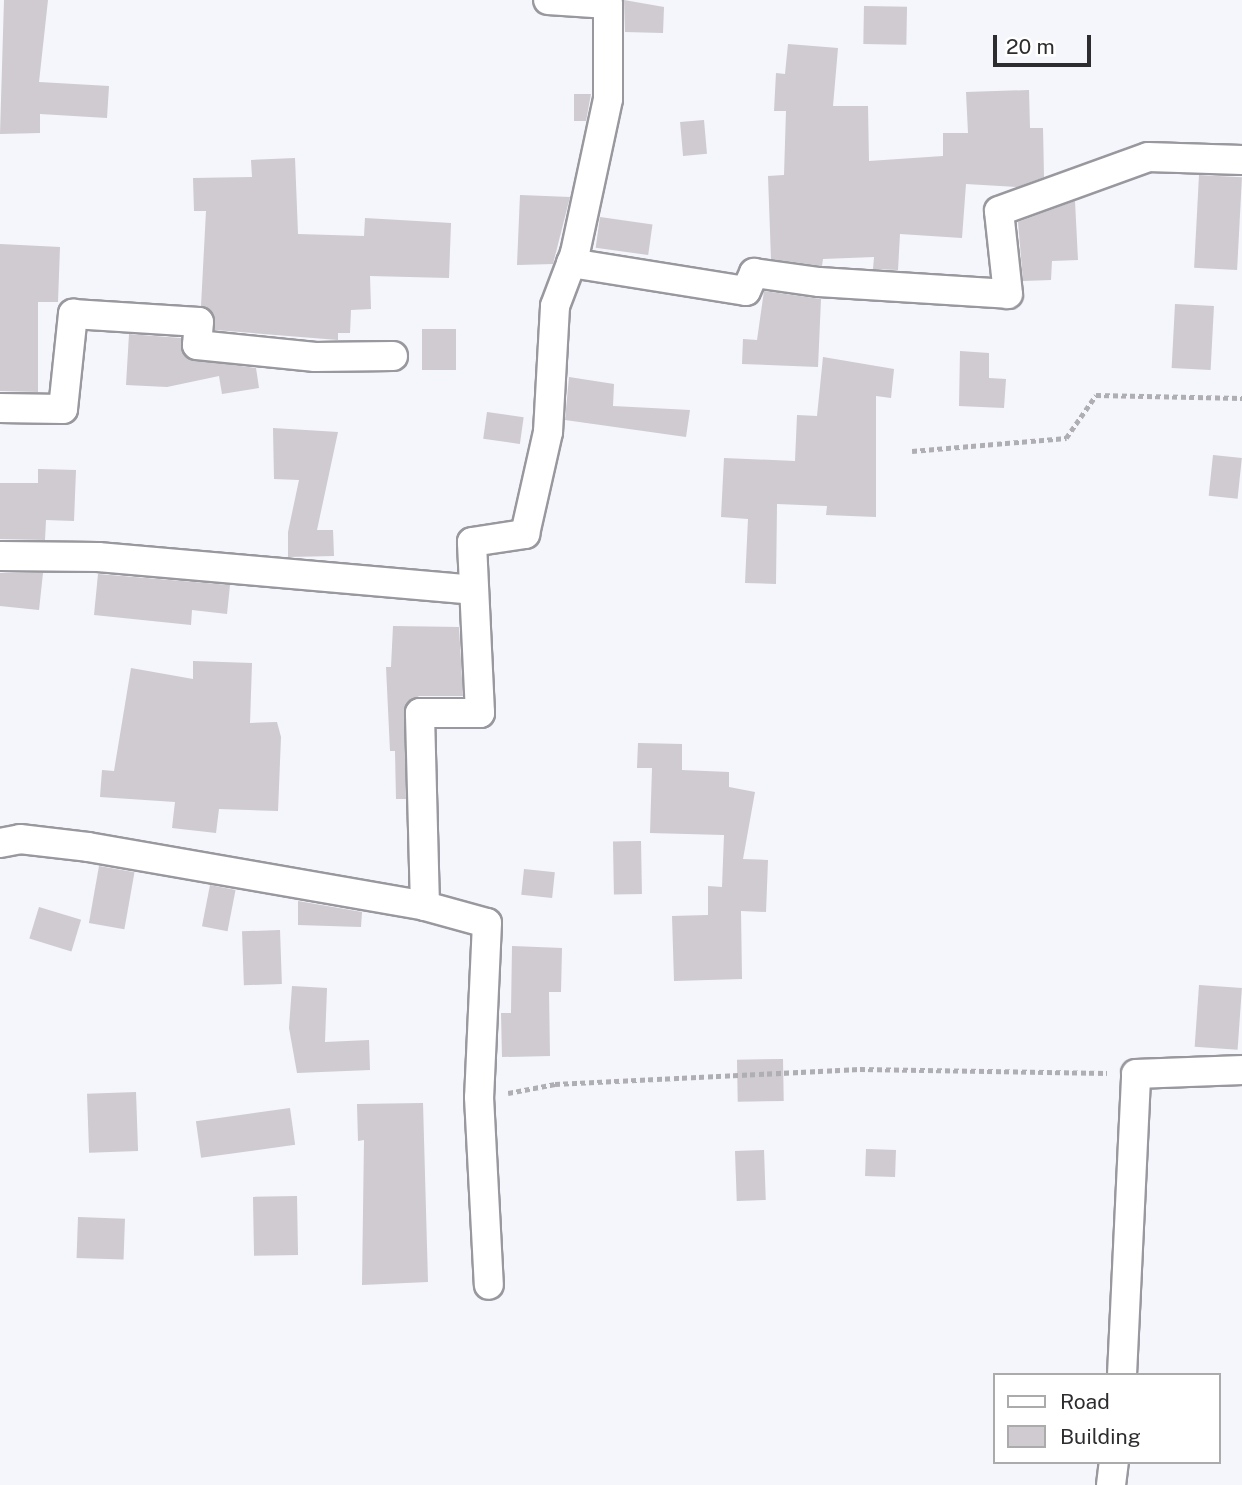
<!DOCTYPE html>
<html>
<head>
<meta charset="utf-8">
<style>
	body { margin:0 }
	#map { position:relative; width:1242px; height:1485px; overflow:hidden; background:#f5f5fc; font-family:"Public Sans",sans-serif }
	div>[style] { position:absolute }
	.building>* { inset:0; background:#cfcbd0; transform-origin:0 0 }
	.path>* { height:4.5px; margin-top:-2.25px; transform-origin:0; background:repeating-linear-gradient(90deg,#aeaeb3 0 5px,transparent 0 8.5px) }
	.roads { filter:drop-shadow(2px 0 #98989e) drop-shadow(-2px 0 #98989e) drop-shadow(0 2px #98989e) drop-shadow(0 -2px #98989e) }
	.street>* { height:28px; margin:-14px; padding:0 14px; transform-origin:14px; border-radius:14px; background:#fff }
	span { translate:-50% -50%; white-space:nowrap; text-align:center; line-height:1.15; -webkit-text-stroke:5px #fff; paint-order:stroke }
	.legend { position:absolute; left:993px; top:1373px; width:228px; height:91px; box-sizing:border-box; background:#fff; border:2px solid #ababac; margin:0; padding:9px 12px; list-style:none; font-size:21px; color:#2d2d30 }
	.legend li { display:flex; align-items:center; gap:14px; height:35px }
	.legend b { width:35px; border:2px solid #ababac }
	.scale { position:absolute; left:993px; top:35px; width:98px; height:32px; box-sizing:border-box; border:4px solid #2d2d30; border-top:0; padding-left:9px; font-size:21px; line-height:24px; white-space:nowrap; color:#2d2d30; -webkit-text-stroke:5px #fff; paint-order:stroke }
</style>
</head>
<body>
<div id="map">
	<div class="building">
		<i style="clip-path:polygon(4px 0,48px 0,39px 82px,109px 86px,107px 118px,40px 114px,40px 133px,0 134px)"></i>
		<i style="clip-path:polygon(624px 0,664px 7px,663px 33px,625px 32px)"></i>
		<i style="left:864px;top:6px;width:43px;height:38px;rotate:1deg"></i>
		<i style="clip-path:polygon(788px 44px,838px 48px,833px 106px,868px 106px,869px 161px,943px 156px,943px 133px,968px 133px,966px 92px,1029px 90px,1030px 128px,1043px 128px,1044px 177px,1017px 187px,966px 184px,962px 238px,900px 234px,898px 270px,873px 269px,874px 257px,823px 259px,822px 266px,771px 259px,768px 176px,784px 175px,786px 111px,774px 111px,776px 73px,785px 74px)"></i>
		<i style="clip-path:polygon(574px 94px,591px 94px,586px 121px,574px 121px)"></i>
		<i style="left:704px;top:120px;width:34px;height:24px;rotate:85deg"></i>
		<i style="clip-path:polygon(295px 158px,298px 234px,364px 236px,365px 218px,451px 223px,449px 278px,370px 276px,371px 309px,351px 310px,350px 333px,338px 333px,338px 340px,215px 330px,214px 314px,201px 306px,206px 211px,194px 211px,193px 178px,252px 177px,251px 160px)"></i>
		<i style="left:1199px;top:175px;width:43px;height:93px;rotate:3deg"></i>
		<i style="clip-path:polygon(520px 195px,570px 197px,553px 264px,517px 265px)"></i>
		<i style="clip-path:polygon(1075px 201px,1078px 260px,1052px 261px,1051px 280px,1023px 281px,1018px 222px)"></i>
		<i style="left:600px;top:217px;width:53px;height:31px;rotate:8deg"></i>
		<i style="clip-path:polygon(0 244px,60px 247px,58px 302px,38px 302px,38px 392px,0 391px)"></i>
		<i style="clip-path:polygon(764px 291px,821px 299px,818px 367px,742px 364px,743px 339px,757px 340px)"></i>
		<i style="left:1175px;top:304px;width:39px;height:64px;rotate:3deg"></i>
		<i style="left:422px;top:329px;width:34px;height:41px"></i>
		<i style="clip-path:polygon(129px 334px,181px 338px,182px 351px,188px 359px,256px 368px,259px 388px,222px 394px,219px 376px,167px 387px,126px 385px)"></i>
		<i style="clip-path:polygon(960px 351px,989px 353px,989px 378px,1006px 379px,1004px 408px,959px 406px)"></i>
		<i style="clip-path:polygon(823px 357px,894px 369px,891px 398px,876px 396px,876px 517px,826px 515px,827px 506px,777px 504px,776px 584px,745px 583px,748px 519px,721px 517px,724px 458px,795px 461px,797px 415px,817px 416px)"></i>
		<i style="clip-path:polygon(569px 377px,614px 384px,613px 406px,690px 410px,686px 437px,565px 420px)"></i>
		<i style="left:487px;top:412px;width:37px;height:27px;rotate:8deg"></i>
		<i style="clip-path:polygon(273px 428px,338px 432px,317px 530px,333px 530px,334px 556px,288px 557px,288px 532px,299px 480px,274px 479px)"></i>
		<i style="left:1213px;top:455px;width:29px;height:41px;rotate:6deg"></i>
		<i style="clip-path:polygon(38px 469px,76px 470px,74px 521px,46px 520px,45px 540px,0 539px,0 483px,38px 483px)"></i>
		<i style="clip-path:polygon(0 573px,43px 573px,39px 610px,0 606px)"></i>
		<i style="clip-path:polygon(98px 574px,230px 585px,227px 614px,192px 610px,191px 625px,94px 615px)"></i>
		<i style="clip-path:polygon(393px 626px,459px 627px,463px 696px,419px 696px,405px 706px,406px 799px,396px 799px,395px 751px,390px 751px,386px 667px,391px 667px)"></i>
		<i style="clip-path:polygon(193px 661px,252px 663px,250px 723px,277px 722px,281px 737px,278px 811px,219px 809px,216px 833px,172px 828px,175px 802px,100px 797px,102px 770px,114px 771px,131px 668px,193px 679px)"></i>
		<i style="clip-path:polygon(638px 743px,682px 744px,682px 770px,729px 772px,729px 787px,755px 792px,743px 859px,768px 860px,766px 912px,741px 911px,742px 979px,674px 981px,672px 916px,708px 915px,708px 886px,722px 887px,724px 835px,650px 833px,652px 768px,637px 768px)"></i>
		<i style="left:641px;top:841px;width:53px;height:28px;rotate:89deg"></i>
		<i style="left:99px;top:866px;width:36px;height:58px;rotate:10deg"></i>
		<i style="left:524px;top:869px;width:31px;height:26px;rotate:6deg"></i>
		<i style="left:210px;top:885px;width:26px;height:42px;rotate:11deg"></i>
		<i style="clip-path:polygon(298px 901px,362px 912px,361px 927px,298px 925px)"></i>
		<i style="left:39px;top:907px;width:44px;height:33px;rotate:17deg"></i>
		<i style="left:280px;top:930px;width:54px;height:38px;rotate:88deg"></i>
		<i style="clip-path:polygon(512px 946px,562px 948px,561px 992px,549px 992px,550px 1056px,502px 1057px,501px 1013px,511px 1013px)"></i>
		<i style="left:1199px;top:985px;width:43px;height:62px;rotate:4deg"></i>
		<i style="clip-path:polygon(292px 986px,327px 988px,325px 1042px,369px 1040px,370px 1070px,297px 1073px,289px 1028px)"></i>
		<i style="left:783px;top:1059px;width:42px;height:46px;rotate:89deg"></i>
		<i style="left:136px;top:1092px;width:59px;height:49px;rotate:88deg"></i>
		<i style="clip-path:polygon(423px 1103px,428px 1282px,362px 1285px,364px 1140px,358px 1141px,357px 1104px)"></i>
		<i style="left:290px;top:1108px;width:37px;height:95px;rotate:82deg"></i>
		<i style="left:866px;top:1149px;width:30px;height:27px;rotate:2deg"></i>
		<i style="left:764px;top:1150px;width:50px;height:29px;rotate:88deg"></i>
		<i style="left:297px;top:1196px;width:59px;height:44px;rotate:89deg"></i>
		<i style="left:78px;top:1217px;width:47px;height:41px;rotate:2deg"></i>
	</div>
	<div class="path">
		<i style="left:912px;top:451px;width:155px;rotate:-4.8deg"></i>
		<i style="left:1066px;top:438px;width:52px;rotate:-55.1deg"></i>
		<i style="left:1096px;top:395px;width:146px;rotate:1.2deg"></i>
		<i style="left:508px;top:1093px;width:48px;rotate:-10.8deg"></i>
		<i style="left:555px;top:1084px;width:305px;rotate:-2.8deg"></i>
		<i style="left:860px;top:1069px;width:247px;rotate:0.9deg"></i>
	</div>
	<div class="roads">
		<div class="street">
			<i style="left:571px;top:263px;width:177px;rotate:9.1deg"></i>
			<i style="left:746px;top:291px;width:20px;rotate:-66deg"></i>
			<i style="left:754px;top:273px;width:66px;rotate:7.9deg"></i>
			<i style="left:819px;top:282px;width:189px;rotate:3.6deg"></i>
			<i style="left:1008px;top:294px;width:83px;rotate:-96.2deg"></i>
			<i style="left:999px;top:211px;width:158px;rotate:-19.9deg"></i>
			<i style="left:1148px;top:157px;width:94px;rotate:1.8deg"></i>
			<i style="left:0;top:408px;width:63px;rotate:0.9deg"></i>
			<i style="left:63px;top:409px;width:96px;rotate:-84deg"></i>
			<i style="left:73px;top:314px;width:126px;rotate:3.6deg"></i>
			<i style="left:199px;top:322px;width:23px;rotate:95deg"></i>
			<i style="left:197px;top:345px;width:119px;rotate:5.8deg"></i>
			<i style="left:315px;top:357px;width:78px;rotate:-0.7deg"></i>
			<i style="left:0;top:556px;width:98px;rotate:0.6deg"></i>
			<i style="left:98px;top:557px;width:376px;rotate:5deg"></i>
			<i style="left:0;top:843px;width:20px;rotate:-11deg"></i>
			<i style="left:20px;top:839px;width:68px;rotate:6.7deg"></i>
			<i style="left:88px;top:847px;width:342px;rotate:9.9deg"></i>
			<i style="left:425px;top:906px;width:193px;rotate:-91.5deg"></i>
			<i style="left:420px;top:713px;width:60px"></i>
			<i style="left:480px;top:713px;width:171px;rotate:-92.7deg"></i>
			<i style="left:472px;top:542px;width:54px;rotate:-8.6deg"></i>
			<i style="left:525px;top:534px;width:105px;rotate:-77.3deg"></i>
			<i style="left:548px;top:432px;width:126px;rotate:-86.8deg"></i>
			<i style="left:555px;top:306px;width:57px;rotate:-69.3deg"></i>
			<i style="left:575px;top:253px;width:157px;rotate:-77.9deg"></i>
			<i style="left:608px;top:99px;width:95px;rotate:-90deg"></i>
			<i style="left:608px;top:4px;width:60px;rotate:-176.2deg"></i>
			<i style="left:425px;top:906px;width:64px;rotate:15.3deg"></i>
			<i style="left:487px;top:923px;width:174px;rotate:92.6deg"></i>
			<i style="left:479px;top:1097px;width:188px;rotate:87deg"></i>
			<i style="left:1122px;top:1375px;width:301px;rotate:-87.3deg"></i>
			<i style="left:1136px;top:1074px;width:106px;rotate:-2.2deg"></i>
			<i style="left:1111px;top:1485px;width:23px;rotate:-83deg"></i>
		</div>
	</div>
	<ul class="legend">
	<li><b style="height:9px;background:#fff"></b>Road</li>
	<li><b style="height:19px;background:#cfcbd0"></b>Building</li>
	</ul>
	<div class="scale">20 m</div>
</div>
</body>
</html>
